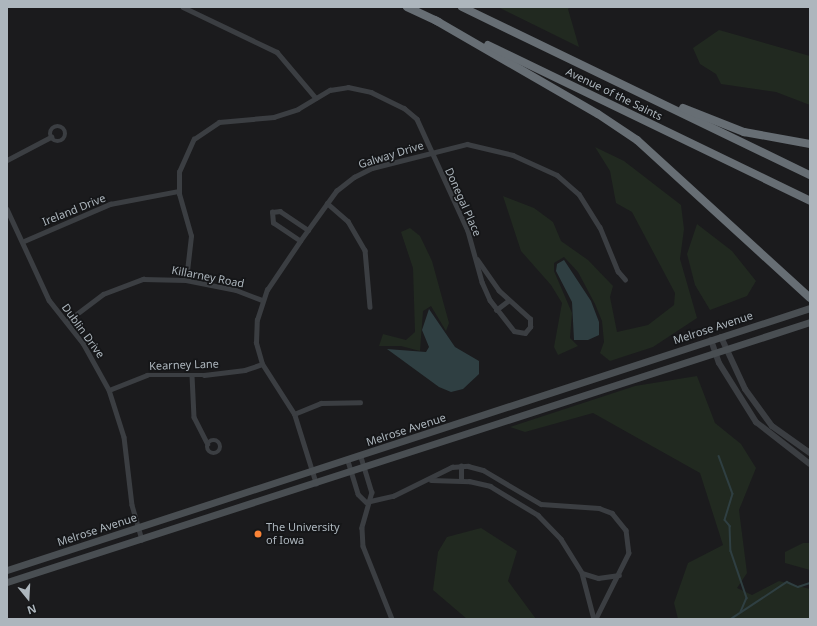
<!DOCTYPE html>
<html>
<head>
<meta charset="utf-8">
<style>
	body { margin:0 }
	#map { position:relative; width:817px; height:626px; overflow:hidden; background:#1b1b1d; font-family:"Noto Sans",sans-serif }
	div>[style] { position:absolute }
	.green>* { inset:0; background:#212920 }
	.water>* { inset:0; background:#2f3f42 }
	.stream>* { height:1.5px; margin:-0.75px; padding:0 0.75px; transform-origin:0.75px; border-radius:0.75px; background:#2f3f42 }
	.minor>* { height:4.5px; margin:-2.25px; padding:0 2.25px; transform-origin:2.25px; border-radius:2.25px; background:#3b3e42 }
	.minor>.ring { margin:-2.25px; padding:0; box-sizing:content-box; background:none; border:4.5px solid #3b3e42; border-radius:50% }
	.tertiary>* { height:6px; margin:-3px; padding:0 3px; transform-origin:3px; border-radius:3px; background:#3b3e42 }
	.secondary>* { height:7px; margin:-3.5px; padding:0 3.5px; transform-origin:3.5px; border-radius:3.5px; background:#494e52 }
	.motorway>* { height:8px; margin:-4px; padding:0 4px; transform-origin:4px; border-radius:4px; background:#676e74 }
	.dots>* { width:11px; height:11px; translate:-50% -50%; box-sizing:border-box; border:2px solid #151618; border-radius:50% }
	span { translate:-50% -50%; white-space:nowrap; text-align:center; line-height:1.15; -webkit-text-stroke:3.5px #151618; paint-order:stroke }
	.street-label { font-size:11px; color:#adb6bd }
	.poi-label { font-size:11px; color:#adb6bd }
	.left { translate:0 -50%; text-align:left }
	.frame { position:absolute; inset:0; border:8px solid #adb6bd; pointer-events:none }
	.north { position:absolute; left:8px; top:578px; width:40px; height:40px; -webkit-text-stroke:3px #151618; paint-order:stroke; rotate:162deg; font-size:11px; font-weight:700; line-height:16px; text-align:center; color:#adb6bd }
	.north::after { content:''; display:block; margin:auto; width:14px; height:18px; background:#adb6bd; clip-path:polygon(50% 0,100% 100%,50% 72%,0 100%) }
</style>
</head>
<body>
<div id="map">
	<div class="green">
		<i style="clip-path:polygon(498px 7px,570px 7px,568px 9px,579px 47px)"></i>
		<i style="clip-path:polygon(719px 30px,810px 56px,810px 105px,776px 92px,721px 84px,716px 74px,700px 64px,693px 48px)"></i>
		<i style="clip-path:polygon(595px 147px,624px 161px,681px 205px,684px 229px,680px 259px,697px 318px,653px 347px,610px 361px,600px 353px,604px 342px,602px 321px,595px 304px,578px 272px,564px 257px,554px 263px,554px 271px,572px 313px,570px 338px,578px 346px,558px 355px,554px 347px,562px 303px,551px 285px,521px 251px,503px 196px,534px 208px,553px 222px,561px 241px,588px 260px,613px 286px,610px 297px,617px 332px,648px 325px,674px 305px,675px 293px,632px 212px,616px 203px,610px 171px)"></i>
		<i style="clip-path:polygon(697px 224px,732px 251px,756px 281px,747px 296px,710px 310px,695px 285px,687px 254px)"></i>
		<i style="clip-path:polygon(410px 228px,420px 236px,432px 261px,449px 323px,446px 331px,431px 306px,423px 311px,420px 351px,401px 346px,379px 346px,383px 334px,406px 340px,415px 332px,413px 268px,401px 232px)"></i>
		<i style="clip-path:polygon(697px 376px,715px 423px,741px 444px,756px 468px,739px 510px,747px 573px,737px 588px,752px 595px,779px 581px,810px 589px,810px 619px,678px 619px,674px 603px,688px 563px,723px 545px,700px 473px,593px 413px,525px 432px,510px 427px,635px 386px)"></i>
		<i style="clip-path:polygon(481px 528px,517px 551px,508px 581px,536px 619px,467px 619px,433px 590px,438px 552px,447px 537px)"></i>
		<i style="clip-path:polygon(803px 543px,810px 543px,810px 570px,785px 563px,785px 552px)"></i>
	</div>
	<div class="water">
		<i style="clip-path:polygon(564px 260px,591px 301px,599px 322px,599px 335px,588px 340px,574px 340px,572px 302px,556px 271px,557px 264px)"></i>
		<i style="clip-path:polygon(429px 309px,455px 347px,479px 361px,479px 374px,463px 389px,451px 392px,439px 387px,387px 349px,426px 352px,429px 347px,422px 330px)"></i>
	</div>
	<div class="stream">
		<i style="left:719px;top:456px;width:40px;rotate:69.8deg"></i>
		<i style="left:733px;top:494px;width:27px;rotate:107deg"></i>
		<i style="left:725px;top:520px;width:8px;rotate:50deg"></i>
		<i style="left:730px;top:526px;width:25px;rotate:88deg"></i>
		<i style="left:731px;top:551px;width:50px;rotate:71.2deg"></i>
		<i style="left:747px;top:598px;width:15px;rotate:113deg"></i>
		<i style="left:731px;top:619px;width:67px;rotate:-33.5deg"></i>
		<i style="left:787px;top:582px;width:12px;rotate:24deg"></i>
		<i style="left:798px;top:587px;width:13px;rotate:-18deg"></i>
	</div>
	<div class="minor">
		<i style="left:183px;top:7px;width:104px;rotate:25.6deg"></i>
		<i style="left:277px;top:52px;width:60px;rotate:49.7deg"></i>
		<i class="ring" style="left:50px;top:126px;width:11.5px;height:11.5px"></i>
		<i style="left:7px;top:160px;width:50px;rotate:-27.6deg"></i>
		<i style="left:327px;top:203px;width:28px;rotate:41deg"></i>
		<i style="left:348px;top:221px;width:34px;rotate:60deg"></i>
		<i style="left:365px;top:250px;width:57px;rotate:85deg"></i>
		<i style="left:7px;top:209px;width:100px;rotate:65.2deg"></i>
		<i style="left:49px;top:300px;width:55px;rotate:51.7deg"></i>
		<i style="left:83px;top:343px;width:54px;rotate:61deg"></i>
		<i style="left:109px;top:390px;width:49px;rotate:72.3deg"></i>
		<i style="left:124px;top:437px;width:68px;rotate:83.3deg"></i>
		<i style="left:132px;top:505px;width:36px;rotate:74deg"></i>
		<i style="left:24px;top:241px;width:94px;rotate:-23.3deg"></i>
		<i style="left:110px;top:204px;width:70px;rotate:-10.7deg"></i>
		<i style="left:300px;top:241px;width:32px;rotate:-146deg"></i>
		<i style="left:273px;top:223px;width:11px;rotate:-95deg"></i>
		<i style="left:272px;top:212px;width:8px;rotate:-7deg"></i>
		<i style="left:280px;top:211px;width:34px;rotate:34deg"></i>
		<i style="left:186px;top:280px;width:44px;rotate:-83.5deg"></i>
		<i style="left:191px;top:236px;width:44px;rotate:-105.9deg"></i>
		<i style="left:179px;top:194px;width:22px;rotate:-90deg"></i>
		<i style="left:179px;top:172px;width:36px;rotate:-66deg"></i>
		<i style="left:194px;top:139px;width:30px;rotate:-34deg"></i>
		<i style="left:219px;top:122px;width:55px;rotate:-5.2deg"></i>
		<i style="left:274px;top:117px;width:25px;rotate:-18deg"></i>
		<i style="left:298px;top:109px;width:37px;rotate:-31deg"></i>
		<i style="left:330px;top:90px;width:18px;rotate:-9deg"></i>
		<i style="left:348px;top:87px;width:24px;rotate:12deg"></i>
		<i style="left:371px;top:92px;width:37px;rotate:26deg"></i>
		<i style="left:404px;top:108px;width:17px;rotate:40deg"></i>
		<i style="left:417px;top:119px;width:123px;rotate:65.5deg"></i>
		<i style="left:468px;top:231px;width:53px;rotate:74.6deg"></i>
		<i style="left:482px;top:282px;width:20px;rotate:66deg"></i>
		<i style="left:490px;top:300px;width:39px;rotate:52deg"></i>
		<i style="left:514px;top:331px;width:11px;rotate:10deg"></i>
		<i style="left:525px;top:333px;width:8px;rotate:-50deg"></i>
		<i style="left:530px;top:327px;width:8px;rotate:-90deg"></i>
		<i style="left:530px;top:319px;width:42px;rotate:-137.9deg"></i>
		<i style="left:499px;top:291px;width:38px;rotate:-125deg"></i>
		<i style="left:496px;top:310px;width:15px;rotate:-37deg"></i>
		<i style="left:66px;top:322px;width:46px;rotate:-37.1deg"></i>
		<i style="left:103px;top:294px;width:43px;rotate:-20.6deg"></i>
		<i style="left:143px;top:279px;width:43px;rotate:1.3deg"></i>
		<i style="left:186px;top:280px;width:51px;rotate:11.3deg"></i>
		<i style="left:236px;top:290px;width:28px;rotate:21deg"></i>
		<i style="left:192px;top:375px;width:42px;rotate:87.3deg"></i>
		<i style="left:194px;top:417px;width:30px;rotate:63deg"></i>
		<i style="left:109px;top:390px;width:41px;rotate:-21.5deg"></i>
		<i style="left:147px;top:375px;width:57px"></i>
		<i style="left:204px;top:375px;width:41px;rotate:-7deg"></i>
		<i style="left:245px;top:370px;width:18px;rotate:-19deg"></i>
		<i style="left:294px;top:414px;width:29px;rotate:-22deg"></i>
		<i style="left:321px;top:403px;width:39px;rotate:-1deg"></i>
		<i class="ring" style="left:207px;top:440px;width:9.5px;height:9.5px"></i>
		<i style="left:361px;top:457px;width:37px;rotate:73deg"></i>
		<i style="left:372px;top:492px;width:37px;rotate:106deg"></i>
		<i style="left:362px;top:528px;width:18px;rotate:87deg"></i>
		<i style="left:363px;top:546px;width:79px;rotate:68.3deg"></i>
		<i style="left:348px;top:461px;width:34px;rotate:73deg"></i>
		<i style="left:358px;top:494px;width:11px;rotate:45deg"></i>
		<i style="left:366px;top:502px;width:28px;rotate:-13deg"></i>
		<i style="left:393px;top:496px;width:66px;rotate:-26.2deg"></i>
		<i style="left:452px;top:467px;width:16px;rotate:-4deg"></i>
		<i style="left:468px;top:466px;width:16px;rotate:15deg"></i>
		<i style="left:483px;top:470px;width:67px;rotate:30.4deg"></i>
		<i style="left:541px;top:504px;width:58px;rotate:3.9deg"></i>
		<i style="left:599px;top:508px;width:14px;rotate:21deg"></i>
		<i style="left:612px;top:513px;width:22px;rotate:51deg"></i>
		<i style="left:626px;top:530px;width:23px;rotate:83deg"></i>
		<i style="left:629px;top:553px;width:74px;rotate:116.6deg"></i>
		<i style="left:431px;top:480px;width:38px;rotate:2deg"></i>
		<i style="left:469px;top:481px;width:22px;rotate:13deg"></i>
		<i style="left:490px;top:486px;width:56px;rotate:31.1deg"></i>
		<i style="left:538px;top:515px;width:33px;rotate:46deg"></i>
		<i style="left:561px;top:539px;width:40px;rotate:58deg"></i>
		<i style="left:582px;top:573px;width:48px;rotate:75.4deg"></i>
		<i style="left:461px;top:480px;width:14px;rotate:-90deg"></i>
		<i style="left:316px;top:484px;width:73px;rotate:-107.4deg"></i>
		<i style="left:294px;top:414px;width:59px;rotate:-122.6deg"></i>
		<i style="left:262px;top:364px;width:22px;rotate:-106deg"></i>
		<i style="left:256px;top:343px;width:23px;rotate:-88deg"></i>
		<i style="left:257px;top:320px;width:32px;rotate:-72deg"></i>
		<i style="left:267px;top:290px;width:59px;rotate:-56deg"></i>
		<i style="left:300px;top:241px;width:62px;rotate:-54.2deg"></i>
		<i style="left:336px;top:191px;width:23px;rotate:-38deg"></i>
		<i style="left:354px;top:177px;width:20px;rotate:-27deg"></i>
		<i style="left:372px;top:168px;width:98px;rotate:-14.2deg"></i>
		<i style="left:467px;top:144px;width:47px;rotate:13.4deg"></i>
		<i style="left:513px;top:155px;width:48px;rotate:24.4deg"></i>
		<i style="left:557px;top:175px;width:29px;rotate:41deg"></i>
		<i style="left:579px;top:194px;width:39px;rotate:58deg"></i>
		<i style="left:600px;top:227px;width:48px;rotate:67.8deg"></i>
		<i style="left:618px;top:271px;width:11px;rotate:49deg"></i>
		<i style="left:582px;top:573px;width:17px;rotate:17deg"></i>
		<i style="left:598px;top:578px;width:21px;rotate:-8deg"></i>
	</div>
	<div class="tertiary">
		<i style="left:721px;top:337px;width:57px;rotate:65.2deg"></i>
		<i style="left:745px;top:389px;width:46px;rotate:53.9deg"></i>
		<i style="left:772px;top:426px;width:47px;rotate:35.4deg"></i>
		<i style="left:711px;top:340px;width:24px;rotate:71deg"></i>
		<i style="left:719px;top:363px;width:70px;rotate:57.9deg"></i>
		<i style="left:756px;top:422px;width:68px;rotate:37.9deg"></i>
	</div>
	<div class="secondary">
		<i style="left:7px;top:570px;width:845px;rotate:-18.07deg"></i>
		<i style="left:7px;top:582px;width:844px;rotate:-17.94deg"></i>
	</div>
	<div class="motorway">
		<i style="left:407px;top:7px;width:35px;rotate:25deg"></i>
		<i style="left:462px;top:7px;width:386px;rotate:25.8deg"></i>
		<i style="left:435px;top:20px;width:188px;rotate:30deg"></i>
		<i style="left:598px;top:114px;width:47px;rotate:33.7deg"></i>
		<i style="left:637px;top:140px;width:234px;rotate:42.4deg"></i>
		<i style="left:488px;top:45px;width:358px;rotate:25.8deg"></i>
		<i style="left:683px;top:108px;width:66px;rotate:21.5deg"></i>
		<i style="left:744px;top:132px;width:67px;rotate:10.3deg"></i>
	</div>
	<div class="dots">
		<i style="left:258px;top:534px;background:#fa8336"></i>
	</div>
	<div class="street-label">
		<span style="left:614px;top:94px;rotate:26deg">Avenue of the Saints</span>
		<span style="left:391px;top:155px;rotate:-17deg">Galway Drive</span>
		<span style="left:463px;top:202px;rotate:66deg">Donegal Place</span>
		<span style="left:74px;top:210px;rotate:-22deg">Ireland Drive</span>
		<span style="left:208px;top:277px;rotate:11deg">Killarney Road</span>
		<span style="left:713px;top:328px;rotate:-18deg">Melrose Avenue</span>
		<span style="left:83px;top:331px;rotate:54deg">Dublin Drive</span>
		<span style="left:184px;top:365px;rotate:-2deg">Kearney Lane</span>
		<span style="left:406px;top:430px;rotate:-18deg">Melrose Avenue</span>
		<span style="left:97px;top:530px;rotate:-18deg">Melrose Avenue</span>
	</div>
	<div class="poi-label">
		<span class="left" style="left:266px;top:534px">The University<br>of Iowa</span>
	</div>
	<div class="frame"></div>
	<div class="north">N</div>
</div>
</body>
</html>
